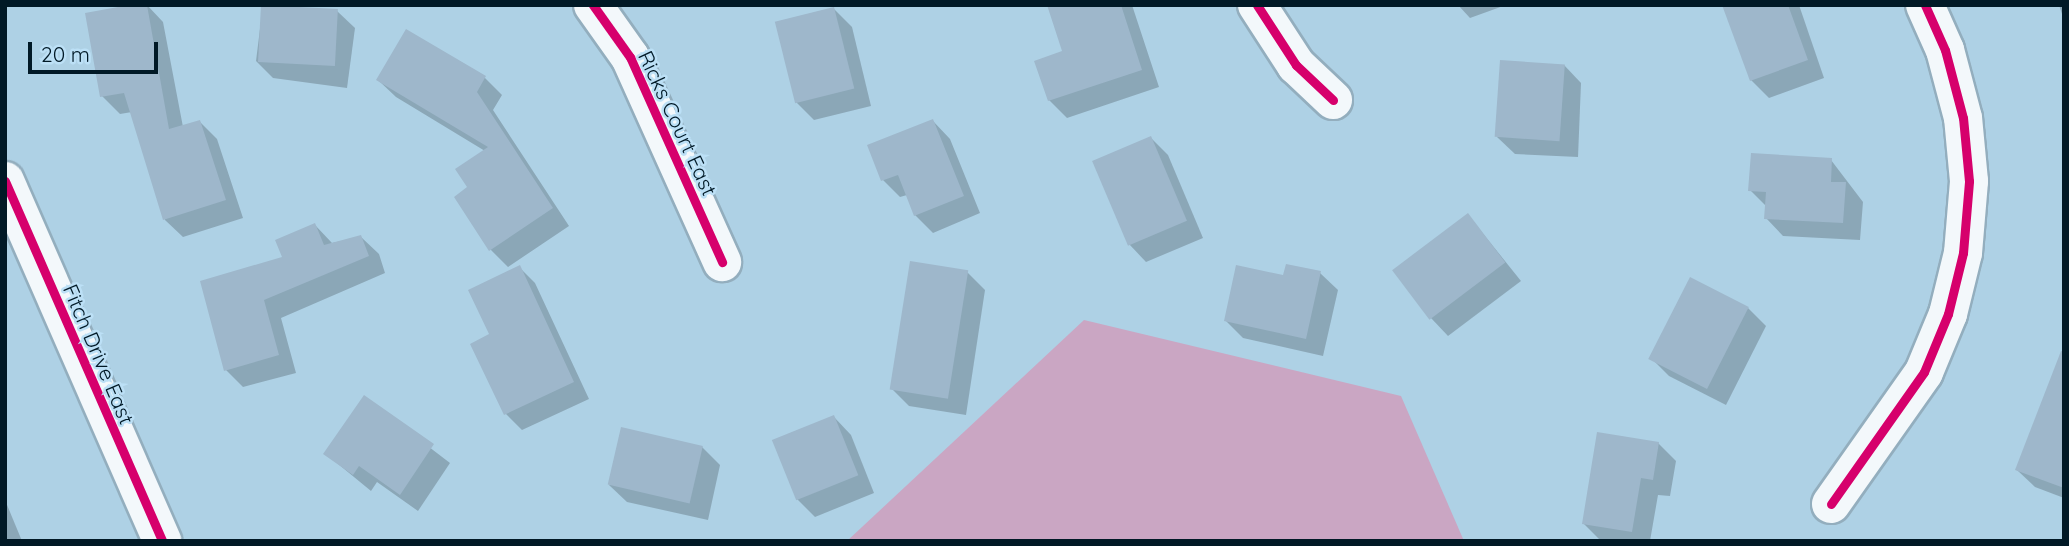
<!DOCTYPE html>
<html>
<head>
<meta charset="utf-8">
<style>
	body { margin:0 }
	#map { position:relative; width:2069px; height:546px; overflow:hidden; background:#aed1e5; font-family:Quicksand,sans-serif }
	div>[style] { position:absolute }
	.green>* { inset:0; background:#caa6c3 }
	.shadow>* { inset:0; background:#0003 }
	.building>* { inset:0; background:#9eb7cb; transform-origin:0 0 }
	.roads { filter:drop-shadow(2px 0 #93aebe) drop-shadow(-2px 0 #93aebe) drop-shadow(0 2px #93aebe) drop-shadow(0 -2px #93aebe) }
	.street>* { height:38px; margin:-19px; padding:0 19px; transform-origin:19px; border-radius:19px; background:#f3f8fb }
	.cycleway>* { height:9px; margin:-4.5px; padding:0 4.5px; transform-origin:4.5px; border-radius:4.5px; background:#d6006c }
	span { translate:-50% -50%; white-space:nowrap; text-align:center; line-height:1.15; -webkit-text-stroke:5px #bce0f6; paint-order:stroke }
	.street-label { font-size:21px; color:#011926 }
	.frame { position:absolute; inset:0; border:7px solid #011926; pointer-events:none }
	.scale { position:absolute; left:28px; top:42px; width:130px; height:32px; box-sizing:border-box; border:4px solid #011926; border-top:0; padding-left:9px; font-size:21px; line-height:24px; white-space:nowrap; color:#011926; -webkit-text-stroke:5px #bce0f6; paint-order:stroke }
</style>
</head>
<body>
<div id="map">
	<div class="green">
		<i style="clip-path:polygon(1084px 320px,1401px 396px,1464px 541px,847px 541px)"></i>
	</div>
	<div class="shadow">
		<i style="clip-path:polygon(139px 5px,147px 5px,163px 22px,183px 127px,200px 122px,217px 139px,243px 218px,183px 237px,165px 220px,132px 112px,120px 114px,102px 96px)"></i>
		<i style="clip-path:polygon(263px 5px,337px 11px,355px 28px,347px 88px,273px 78px,256px 61px)"></i>
		<i style="clip-path:polygon(1051px 5px,1132px 5px,1159px 87px,1067px 118px,1049px 100px,1064px 53px)"></i>
		<i style="clip-path:polygon(1458px 5px,1506px 5px,1470px 18px)"></i>
		<i style="clip-path:polygon(1724px 5px,1799px 5px,1824px 78px,1769px 98px,1751px 80px)"></i>
		<i style="clip-path:polygon(2059px 5px,2064px 5px,2064px 20px)"></i>
		<i style="clip-path:polygon(834px 9px,852px 27px,871px 106px,814px 120px,796px 102px)"></i>
		<i style="clip-path:polygon(1564px 65px,1581px 83px,1578px 157px,1515px 154px,1497px 137px)"></i>
		<i style="clip-path:polygon(485px 78px,502px 95px,493px 110px,569px 226px,508px 267px,491px 250px,456px 197px,469px 188px,485px 151px,396px 97px,378px 80px)"></i>
		<i style="clip-path:polygon(933px 121px,950px 139px,980px 213px,933px 233px,915px 215px,907px 195px,900px 197px,883px 180px)"></i>
		<i style="clip-path:polygon(1151px 138px,1168px 155px,1203px 238px,1146px 262px,1129px 244px,1094px 161px)"></i>
		<i style="clip-path:polygon(1831px 160px,1863px 202px,1860px 240px,1783px 236px,1766px 218px,1767px 207px,1750px 190px)"></i>
		<i style="clip-path:polygon(1468px 215px,1521px 281px,1448px 336px,1431px 318px)"></i>
		<i style="clip-path:polygon(315px 225px,332px 243px,361px 237px,379px 254px,385px 273px,281px 318px,296px 373px,243px 387px,226px 370px,285px 258px)"></i>
		<i style="clip-path:polygon(519px 267px,535px 283px,589px 399px,522px 430px,506px 414px,472px 345px,491px 335px)"></i>
		<i style="clip-path:polygon(967px 272px,985px 290px,966px 415px,909px 406px,891px 388px)"></i>
		<i style="clip-path:polygon(1320px 273px,1338px 290px,1323px 356px,1243px 338px,1226px 321px,1284px 277px)"></i>
		<i style="clip-path:polygon(1748px 308px,1766px 326px,1726px 405px,1669px 376px,1652px 359px)"></i>
		<i style="clip-path:polygon(2064px 394px,2064px 498px,2035px 487px,2017px 470px)"></i>
		<i style="clip-path:polygon(365px 398px,450px 463px,418px 511px,377px 482px,371px 491px,326px 454px)"></i>
		<i style="clip-path:polygon(834px 417px,851px 435px,874px 493px,815px 517px,797px 499px)"></i>
		<i style="clip-path:polygon(1658px 443px,1676px 461px,1670px 496px,1658px 495px,1650px 541px,1601px 541px,1584px 524px)"></i>
		<i style="clip-path:polygon(702px 447px,720px 465px,708px 520px,627px 502px,609px 485px)"></i>
		<i style="clip-path:polygon(5px 500px,22px 541px,5px 541px)"></i>
	</div>
	<div class="building">
		<i style="clip-path:polygon(129px 5px,147px 5px,169px 129px,200px 120px,226px 200px,163px 220px,124px 93px,100px 97px,85px 13px)"></i>
		<i style="left:261px;top:5px;width:77px;height:57px;rotate:3deg"></i>
		<i style="clip-path:polygon(1047px 5px,1121px 5px,1142px 70px,1048px 101px,1034px 61px,1062px 51px)"></i>
		<i style="clip-path:polygon(1722px 5px,1788px 5px,1808px 60px,1750px 81px)"></i>
		<i style="left:834px;top:7px;width:84px;height:61px;rotate:76deg"></i>
		<i style="clip-path:polygon(406px 29px,486px 76px,477px 92px,553px 208px,489px 251px,454px 197px,467px 187px,455px 169px,488px 147px,376px 80px)"></i>
		<i style="left:1500px;top:60px;width:65px;height:77px;rotate:4deg"></i>
		<i style="clip-path:polygon(933px 119px,964px 196px,914px 216px,898px 175px,881px 181px,867px 145px)"></i>
		<i style="left:1151px;top:136px;width:92px;height:64px;rotate:67deg"></i>
		<i style="clip-path:polygon(1751px 153px,1832px 158px,1831px 182px,1846px 182px,1843px 223px,1764px 219px,1766px 192px,1748px 191px)"></i>
		<i style="left:1468px;top:213px;width:62px;height:95px;rotate:53deg"></i>
		<i style="clip-path:polygon(315px 223px,324px 245px,361px 235px,369px 256px,264px 300px,279px 355px,224px 371px,200px 281px,282px 257px,275px 240px)"></i>
		<i style="left:910px;top:261px;width:59px;height:130px;rotate:9deg"></i>
		<i style="clip-path:polygon(1286px 264px,1321px 271px,1306px 339px,1224px 321px,1236px 265px,1283px 275px)"></i>
		<i style="clip-path:polygon(520px 265px,574px 382px,504px 415px,470px 344px,489px 334px,468px 290px)"></i>
		<i style="left:1690px;top:277px;width:66px;height:92px;rotate:27deg"></i>
		<i style="clip-path:polygon(2061px 351px,2064px 352px,2064px 488px,2015px 470px)"></i>
		<i style="clip-path:polygon(364px 395px,434px 444px,400px 495px,359px 466px,353px 475px,323px 454px)"></i>
		<i style="left:834px;top:415px;width:65px;height:67px;rotate:68deg"></i>
		<i style="left:621px;top:427px;width:84px;height:59px;rotate:13deg"></i>
		<i style="clip-path:polygon(1597px 432px,1659px 442px,1653px 480px,1641px 478px,1632px 532px,1582px 524px)"></i>
	</div>
	<div class="roads">
		<div class="street">
			<i style="left:593px;top:5px;width:64px;rotate:54.6deg"></i>
			<i style="left:630px;top:57px;width:225px;rotate:65.8deg"></i>
			<i style="left:1257px;top:5px;width:72px;rotate:57deg"></i>
			<i style="left:1296px;top:65px;width:51px;rotate:43.4deg"></i>
			<i style="left:5px;top:181px;width:393px;rotate:66.4deg"></i>
			<i style="left:1831px;top:504px;width:161px;rotate:-54.8deg"></i>
			<i style="left:1924px;top:372px;width:63px;rotate:-67.5deg"></i>
			<i style="left:1948px;top:314px;width:63px;rotate:-76.2deg"></i>
			<i style="left:1963px;top:253px;width:72px;rotate:-85.2deg"></i>
			<i style="left:1969px;top:181px;width:63px;rotate:-95.4deg"></i>
			<i style="left:1963px;top:118px;width:70px;rotate:-104.8deg"></i>
			<i style="left:1945px;top:50px;width:49px;rotate:-114deg"></i>
		</div>
	</div>
	<div class="cycleway">
		<i style="left:593px;top:5px;width:64px;rotate:54.6deg"></i>
		<i style="left:630px;top:57px;width:225px;rotate:65.8deg"></i>
		<i style="left:1257px;top:5px;width:72px;rotate:57deg"></i>
		<i style="left:1296px;top:65px;width:51px;rotate:43.4deg"></i>
		<i style="left:5px;top:181px;width:393px;rotate:66.4deg"></i>
		<i style="left:1831px;top:504px;width:161px;rotate:-54.8deg"></i>
		<i style="left:1924px;top:372px;width:63px;rotate:-67.5deg"></i>
		<i style="left:1948px;top:314px;width:63px;rotate:-76.2deg"></i>
		<i style="left:1963px;top:253px;width:72px;rotate:-85.2deg"></i>
		<i style="left:1969px;top:181px;width:63px;rotate:-95.4deg"></i>
		<i style="left:1963px;top:118px;width:70px;rotate:-104.8deg"></i>
		<i style="left:1945px;top:50px;width:49px;rotate:-114deg"></i>
	</div>
	<div class="street-label">
		<span style="left:678px;top:123px;rotate:65deg">Ricks Court East</span>
		<span style="left:99px;top:354px;rotate:67deg">Fitch Drive East</span>
	</div>
	<div class="frame"></div>
	<div class="scale">20 m</div>
</div>
</body>
</html>
